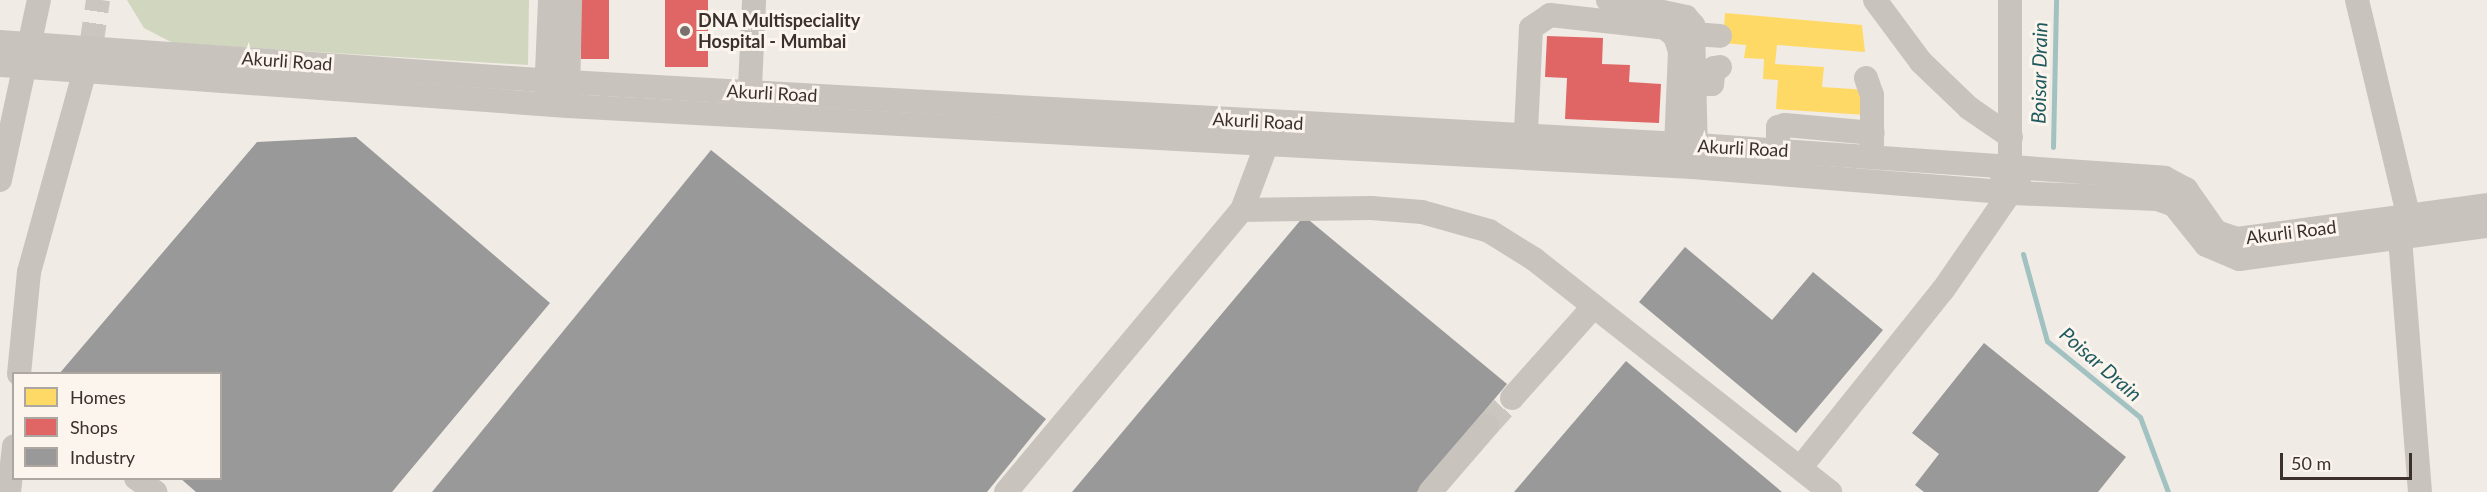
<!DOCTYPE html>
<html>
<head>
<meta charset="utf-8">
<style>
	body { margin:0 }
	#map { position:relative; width:2487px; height:492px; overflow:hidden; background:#f0ebe5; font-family:Lato,sans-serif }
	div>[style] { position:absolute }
	.green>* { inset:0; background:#d1d6bf }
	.homes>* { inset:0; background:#ffd966 }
	.shops>* { inset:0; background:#e06666; transform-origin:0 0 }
	.industry>* { inset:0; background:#999 }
	.stream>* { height:5px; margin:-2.5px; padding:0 2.5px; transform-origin:2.5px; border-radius:2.5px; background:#a1c2c1 }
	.minor-tunnel>* { height:24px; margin-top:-12px; transform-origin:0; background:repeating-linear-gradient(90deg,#ccc6c0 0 24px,transparent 0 36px) }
	.minor>* { height:24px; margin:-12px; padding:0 12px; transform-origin:12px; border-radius:12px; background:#c9c3be }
	.dots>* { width:16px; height:16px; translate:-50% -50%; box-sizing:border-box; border:3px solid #fbf5ee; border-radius:50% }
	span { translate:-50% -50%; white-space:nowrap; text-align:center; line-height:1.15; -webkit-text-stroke:6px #fbf5ee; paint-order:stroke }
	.poi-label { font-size:18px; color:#3b302b; font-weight:700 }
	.left { translate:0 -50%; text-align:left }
	.street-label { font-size:18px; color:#3b302b }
	.water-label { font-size:20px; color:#1f5a5e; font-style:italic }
	.legend { position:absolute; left:12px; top:372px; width:210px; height:108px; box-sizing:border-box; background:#fbf5ee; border:2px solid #aea6a0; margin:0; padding:8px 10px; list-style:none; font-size:18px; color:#3b302b }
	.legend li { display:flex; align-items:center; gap:12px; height:30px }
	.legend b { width:30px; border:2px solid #aea6a0 }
	.scale { position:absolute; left:2280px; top:453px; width:132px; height:27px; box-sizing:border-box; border:3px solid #3b302b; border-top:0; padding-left:8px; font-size:18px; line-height:21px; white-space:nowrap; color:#3b302b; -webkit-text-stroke:4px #fbf5ee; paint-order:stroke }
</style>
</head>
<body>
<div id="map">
	<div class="green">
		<i style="clip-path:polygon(127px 0,529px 0,528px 65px,173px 43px,144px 28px)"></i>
	</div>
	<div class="homes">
		<i style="clip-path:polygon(1725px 13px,1862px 25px,1865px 52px,1777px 45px,1775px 64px,1824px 67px,1822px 87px,1868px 90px,1866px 115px,1776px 109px,1778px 80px,1763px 79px,1764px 59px,1744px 58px,1746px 45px,1723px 43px)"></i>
	</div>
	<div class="shops">
		<i style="left:581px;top:0;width:28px;height:59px"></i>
		<i style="left:665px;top:0;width:43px;height:67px"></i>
		<i style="clip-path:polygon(1547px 36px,1603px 38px,1602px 64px,1630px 65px,1629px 82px,1661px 84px,1659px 123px,1565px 119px,1567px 78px,1545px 77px)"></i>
	</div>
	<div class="industry">
		<i style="clip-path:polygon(356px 137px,550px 303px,392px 492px,196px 492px,180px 478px,220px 478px,220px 374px,59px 374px,257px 142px)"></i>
		<i style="clip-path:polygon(711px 150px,1046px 419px,987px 492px,432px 492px)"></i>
		<i style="clip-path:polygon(1304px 216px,1507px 384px,1417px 492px,1072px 492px)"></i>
		<i style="clip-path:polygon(1685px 247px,1772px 320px,1813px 272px,1883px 330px,1796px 433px,1639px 302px)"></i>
		<i style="clip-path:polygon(1984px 343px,2126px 457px,2098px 492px,1924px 492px,1915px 485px,1939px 454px,1912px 433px)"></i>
		<i style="clip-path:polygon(1626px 361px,1782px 492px,1514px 492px)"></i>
	</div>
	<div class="stream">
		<i style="left:2053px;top:147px;width:147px;rotate:-88.8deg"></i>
		<i style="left:2023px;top:254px;width:90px;rotate:74.6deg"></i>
		<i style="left:2047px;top:341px;width:120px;rotate:39.3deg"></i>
		<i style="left:2140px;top:417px;width:80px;rotate:69.5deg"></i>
	</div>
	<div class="minor-tunnel">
		<i style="left:91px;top:47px;width:48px;rotate:-81.5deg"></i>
		<i style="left:1487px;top:426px;width:38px;rotate:-48deg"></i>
	</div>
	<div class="minor">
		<i style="left:1608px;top:0;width:80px;rotate:12.3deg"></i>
		<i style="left:1686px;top:17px;width:11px;rotate:49deg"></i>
		<i style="left:1693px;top:25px;width:134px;rotate:88.7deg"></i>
		<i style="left:1875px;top:0;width:77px;rotate:53.4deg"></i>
		<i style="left:1921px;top:62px;width:66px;rotate:43.8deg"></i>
		<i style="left:1969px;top:108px;width:51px;rotate:34.6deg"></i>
		<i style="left:2357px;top:0;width:220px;rotate:76.6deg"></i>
		<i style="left:1693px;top:34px;width:27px;rotate:4deg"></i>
		<i style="left:0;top:42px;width:569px;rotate:4.03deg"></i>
		<i style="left:568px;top:82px;width:1131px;rotate:3.19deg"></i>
		<i style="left:1697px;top:145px;width:469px;rotate:4deg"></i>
		<i style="left:2165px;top:178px;width:24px;rotate:28deg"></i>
		<i style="left:2186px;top:189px;width:52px;rotate:55.1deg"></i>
		<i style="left:2216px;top:232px;width:22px;rotate:18deg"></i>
		<i style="left:2237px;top:239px;width:252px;rotate:-7.7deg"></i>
		<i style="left:0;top:65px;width:569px;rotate:4.13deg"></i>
		<i style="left:568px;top:106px;width:1126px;rotate:3.11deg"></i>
		<i style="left:1692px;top:167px;width:322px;rotate:4.6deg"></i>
		<i style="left:2013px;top:193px;width:144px;rotate:2.4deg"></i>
		<i style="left:2157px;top:199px;width:18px;rotate:19deg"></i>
		<i style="left:2174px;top:205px;width:51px;rotate:51.3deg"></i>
		<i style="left:2206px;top:245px;width:36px;rotate:23deg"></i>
		<i style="left:2239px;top:259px;width:250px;rotate:-7.6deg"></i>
		<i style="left:1866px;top:78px;width:18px;rotate:71deg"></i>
		<i style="left:1872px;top:95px;width:55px;rotate:90deg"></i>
		<i style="left:1696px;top:84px;width:16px"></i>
		<i style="left:1712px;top:84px;width:16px;rotate:-83deg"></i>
		<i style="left:1714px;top:68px;width:6px;rotate:-9deg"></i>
		<i style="left:546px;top:96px;width:96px;rotate:-87.6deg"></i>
		<i style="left:568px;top:98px;width:98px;rotate:-88.8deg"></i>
		<i style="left:749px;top:108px;width:108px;rotate:-87.3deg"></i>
		<i style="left:1778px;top:150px;width:23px;rotate:-90deg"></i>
		<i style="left:1778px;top:127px;width:7px;rotate:-16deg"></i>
		<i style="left:1785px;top:125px;width:88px;rotate:5.2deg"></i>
		<i style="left:1525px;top:151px;width:123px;rotate:-87.2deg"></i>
		<i style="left:1531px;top:28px;width:23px;rotate:-34deg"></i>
		<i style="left:1550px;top:15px;width:116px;rotate:6.4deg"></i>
		<i style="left:1665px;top:28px;width:13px;rotate:39deg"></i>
		<i style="left:1675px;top:36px;width:16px;rotate:72deg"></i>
		<i style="left:1680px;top:51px;width:94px;rotate:92.4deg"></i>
		<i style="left:2002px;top:176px;width:14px;rotate:-54deg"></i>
		<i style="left:2010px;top:165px;width:165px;rotate:-90deg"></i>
		<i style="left:0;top:180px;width:184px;rotate:-77.8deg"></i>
		<i style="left:1242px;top:210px;width:129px;rotate:-0.9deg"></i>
		<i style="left:1371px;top:208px;width:51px;rotate:4.5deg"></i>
		<i style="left:1422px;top:212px;width:70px;rotate:15.8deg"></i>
		<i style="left:1489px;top:231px;width:53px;rotate:31.9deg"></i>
		<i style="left:1534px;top:259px;width:377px;rotate:38.2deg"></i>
		<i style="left:2400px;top:238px;width:255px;rotate:85.5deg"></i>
		<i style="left:19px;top:374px;width:102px;rotate:-84.4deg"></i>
		<i style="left:29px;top:272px;width:225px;rotate:-74.5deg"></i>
		<i style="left:1512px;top:398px;width:123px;rotate:-48.3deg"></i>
		<i style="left:1801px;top:467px;width:227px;rotate:-51.3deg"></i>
		<i style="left:1943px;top:290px;width:134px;rotate:-55.4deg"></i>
		<i style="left:136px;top:478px;width:24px;rotate:36deg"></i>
		<i style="left:9px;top:492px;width:46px;rotate:-83.8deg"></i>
		<i style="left:1006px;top:492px;width:368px;rotate:-50.1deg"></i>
		<i style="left:1242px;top:210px;width:85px;rotate:-69.4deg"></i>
		<i style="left:1430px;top:492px;width:87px;rotate:-49.2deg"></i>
	</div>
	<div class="dots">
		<i style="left:685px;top:31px;background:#7a716c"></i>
	</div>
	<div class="poi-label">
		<span class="left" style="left:698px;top:31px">DNA Multispeciality<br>Hospital - Mumbai</span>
	</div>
	<div class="street-label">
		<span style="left:287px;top:61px;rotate:4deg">Akurli Road</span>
		<span style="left:772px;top:93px;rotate:3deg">Akurli Road</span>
		<span style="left:1258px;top:121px;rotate:3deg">Akurli Road</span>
		<span style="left:1743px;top:148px;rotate:3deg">Akurli Road</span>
		<span style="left:2291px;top:232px;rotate:-7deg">Akurli Road</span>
	</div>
	<div class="water-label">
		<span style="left:2039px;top:73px;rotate:-89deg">Boisar Drain</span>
		<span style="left:2101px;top:364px;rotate:41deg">Poisar Drain</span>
	</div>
	<ul class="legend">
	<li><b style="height:16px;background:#ffd966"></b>Homes</li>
	<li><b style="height:16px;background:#e06666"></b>Shops</li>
	<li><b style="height:16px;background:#999"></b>Industry</li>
	</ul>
	<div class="scale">50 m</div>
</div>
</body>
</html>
